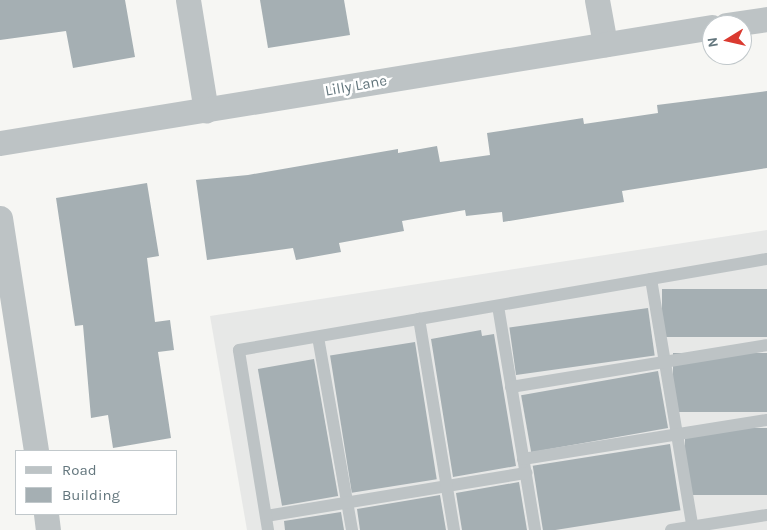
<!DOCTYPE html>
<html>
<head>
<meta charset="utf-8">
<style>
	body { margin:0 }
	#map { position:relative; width:767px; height:530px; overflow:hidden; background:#f6f6f3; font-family:Karla,sans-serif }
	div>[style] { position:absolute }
	.built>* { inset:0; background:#e7e8e7 }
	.building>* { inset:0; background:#a5afb3; transform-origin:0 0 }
	.service>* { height:12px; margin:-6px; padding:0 6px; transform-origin:6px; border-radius:6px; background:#bdc3c5 }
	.minor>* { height:25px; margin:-12.5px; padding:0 12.5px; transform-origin:12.5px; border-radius:12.5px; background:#bdc3c5 }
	span { translate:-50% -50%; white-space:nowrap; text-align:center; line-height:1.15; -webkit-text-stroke:5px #fff; paint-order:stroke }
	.street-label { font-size:15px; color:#63767d }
	.legend { position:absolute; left:15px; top:450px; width:162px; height:65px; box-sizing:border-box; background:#fff; border:1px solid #c1c8cb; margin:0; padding:6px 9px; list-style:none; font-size:15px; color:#63767d }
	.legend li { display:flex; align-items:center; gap:10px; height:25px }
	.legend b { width:25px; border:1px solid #c1c8cb }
	.north { position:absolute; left:702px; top:15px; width:50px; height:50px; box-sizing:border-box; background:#fff; border:1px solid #c1c8cb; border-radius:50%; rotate:261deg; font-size:14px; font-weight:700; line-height:20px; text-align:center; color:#63767d }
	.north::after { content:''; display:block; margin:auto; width:18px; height:22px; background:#da3a30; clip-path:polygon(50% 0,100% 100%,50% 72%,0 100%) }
</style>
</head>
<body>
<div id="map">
	<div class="built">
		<i style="clip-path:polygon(767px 230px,767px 530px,247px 530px,210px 316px)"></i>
	</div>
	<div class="building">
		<i style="clip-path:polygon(0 0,125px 0,135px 57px,73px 68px,66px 31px,0 40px)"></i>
		<i style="clip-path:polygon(260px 0,344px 0,350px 35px,268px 48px)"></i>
		<i style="clip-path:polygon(767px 91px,767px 168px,622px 191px,624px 202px,503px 222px,502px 212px,466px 216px,465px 210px,402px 221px,404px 231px,339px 243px,341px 252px,296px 260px,293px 248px,207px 260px,196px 180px,248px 175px,398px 149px,398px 153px,437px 146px,440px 162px,490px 155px,487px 133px,583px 118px,584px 124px,658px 113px,657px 105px)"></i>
		<i style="clip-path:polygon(147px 183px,159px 256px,147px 258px,155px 322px,170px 320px,174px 350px,158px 352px,171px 438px,113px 448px,108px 415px,91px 418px,83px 325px,75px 326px,56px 198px)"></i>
		<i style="left:767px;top:289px;width:48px;height:105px;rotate:90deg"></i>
		<i style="left:648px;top:308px;width:48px;height:140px;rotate:82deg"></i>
		<i style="clip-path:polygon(481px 330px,482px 336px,494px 334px,516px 466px,453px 477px,431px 339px)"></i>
		<i style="left:415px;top:342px;width:139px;height:86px;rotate:81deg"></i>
		<i style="left:767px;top:353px;width:59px;height:94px;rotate:90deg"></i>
		<i style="left:314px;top:359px;width:139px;height:57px;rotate:80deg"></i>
		<i style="left:658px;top:371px;width:58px;height:139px;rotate:80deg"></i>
		<i style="left:767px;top:428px;width:67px;height:82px;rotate:90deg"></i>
		<i style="left:670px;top:444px;width:67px;height:139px;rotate:81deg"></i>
		<i style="clip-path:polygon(519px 482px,527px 530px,462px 530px,456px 493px)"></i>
		<i style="clip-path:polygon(440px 495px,446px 530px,360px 530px,357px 509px)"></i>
		<i style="clip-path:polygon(341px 512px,344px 530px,285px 530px,284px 521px)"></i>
	</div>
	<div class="service">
		<i style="left:651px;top:279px;width:254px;rotate:80.5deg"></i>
		<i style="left:498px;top:306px;width:227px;rotate:80.6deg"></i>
		<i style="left:318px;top:337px;width:196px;rotate:80deg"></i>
		<i style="left:511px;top:387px;width:259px;rotate:-9.3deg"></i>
		<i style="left:523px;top:459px;width:247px;rotate:-9.1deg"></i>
		<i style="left:266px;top:516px;width:264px;rotate:-9.4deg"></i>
		<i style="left:268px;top:530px;width:182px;rotate:-99.2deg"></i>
		<i style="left:239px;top:350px;width:183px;rotate:-9.8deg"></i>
		<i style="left:454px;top:530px;width:214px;rotate:-99.4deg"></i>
		<i style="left:419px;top:319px;width:353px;rotate:-9.8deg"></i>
		<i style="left:671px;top:530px;width:97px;rotate:-8.9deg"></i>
	</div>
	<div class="minor">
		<i style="left:188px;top:0;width:112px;rotate:80.8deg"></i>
		<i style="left:597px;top:0;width:45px;rotate:79.7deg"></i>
		<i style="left:726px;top:25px;width:41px;rotate:-8.3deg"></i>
		<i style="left:0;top:143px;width:721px;rotate:-9.25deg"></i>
		<i style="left:0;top:218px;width:236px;rotate:81.2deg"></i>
		<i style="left:46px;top:514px;width:16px;rotate:83deg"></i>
	</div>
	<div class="street-label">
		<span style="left:356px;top:86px;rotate:-10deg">Lilly Lane</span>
	</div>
	<ul class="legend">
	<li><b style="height:6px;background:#bdc3c5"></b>Road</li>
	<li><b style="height:14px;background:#a5afb3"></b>Building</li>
	</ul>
	<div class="north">N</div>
</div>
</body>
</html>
